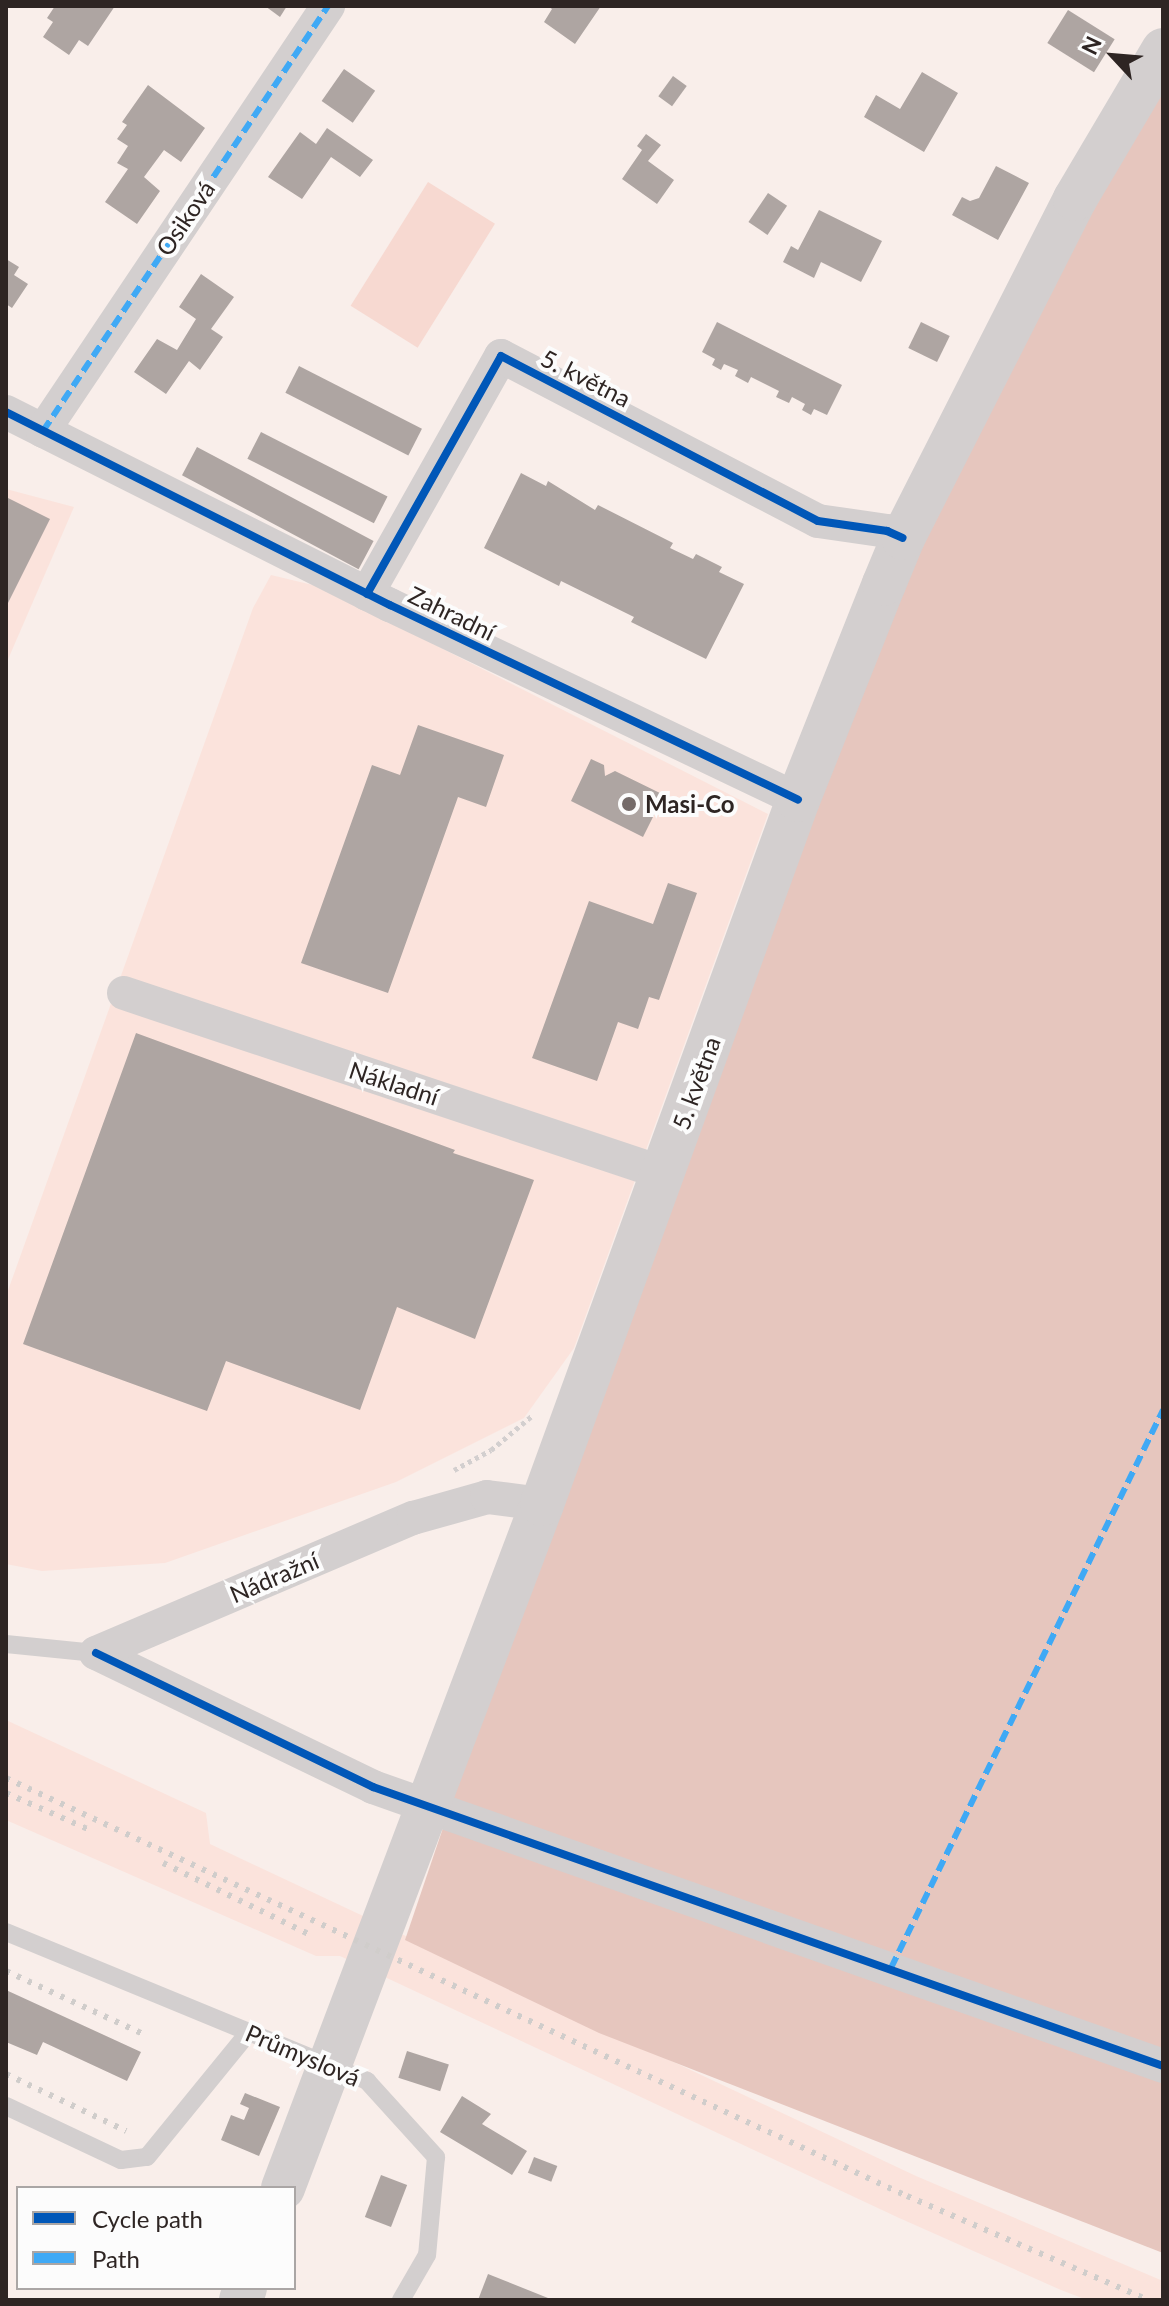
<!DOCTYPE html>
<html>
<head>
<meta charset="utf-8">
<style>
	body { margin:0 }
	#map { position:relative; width:1169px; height:2306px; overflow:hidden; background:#f9eeea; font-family:Lato,sans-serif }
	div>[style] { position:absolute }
	.built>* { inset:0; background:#fbe3dc }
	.green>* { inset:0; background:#f7d9d1; transform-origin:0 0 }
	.forest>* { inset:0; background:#e6c6be }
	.building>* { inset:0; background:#aea5a2; transform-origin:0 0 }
	.path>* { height:5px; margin-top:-2.5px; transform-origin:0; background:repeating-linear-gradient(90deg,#d3cfcf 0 4px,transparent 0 8px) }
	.lane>* { height:18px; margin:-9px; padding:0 9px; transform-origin:9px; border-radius:9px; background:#d3cfcf }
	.street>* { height:34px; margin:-17px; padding:0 17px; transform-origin:17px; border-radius:17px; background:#d3cfcf }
	.secondary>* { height:44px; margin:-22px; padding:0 22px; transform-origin:22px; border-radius:22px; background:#d3cfcf }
	.rail>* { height:6px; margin-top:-3px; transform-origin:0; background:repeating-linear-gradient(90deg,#d0cdcb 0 4px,transparent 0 12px) }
	.quiet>* { height:6px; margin-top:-3px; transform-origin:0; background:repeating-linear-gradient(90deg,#3fa9f5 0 12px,transparent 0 18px) }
	.cycleway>* { height:8px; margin:-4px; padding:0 4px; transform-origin:4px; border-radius:4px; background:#0057b8 }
	.dots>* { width:22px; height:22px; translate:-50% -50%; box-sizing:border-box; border:4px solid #fcfcfc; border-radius:50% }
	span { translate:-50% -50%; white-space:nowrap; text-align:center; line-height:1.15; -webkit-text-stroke:8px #fcfcfc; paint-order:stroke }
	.street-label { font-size:24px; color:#2e2523 }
	.poi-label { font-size:24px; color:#2e2523; font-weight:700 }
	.left { translate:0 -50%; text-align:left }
	.frame { position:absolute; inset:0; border:8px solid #2e2523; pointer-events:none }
	.legend { position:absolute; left:16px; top:2186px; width:280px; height:104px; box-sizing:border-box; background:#fcfcfc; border:2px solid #aaa6a5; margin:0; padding:10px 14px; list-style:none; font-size:24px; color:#2e2523 }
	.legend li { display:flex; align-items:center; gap:16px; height:40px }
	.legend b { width:40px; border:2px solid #aaa6a5 }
	.north { position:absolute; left:1073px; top:16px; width:80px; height:80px; -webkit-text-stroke:6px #fcfcfc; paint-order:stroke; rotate:296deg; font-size:22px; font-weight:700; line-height:32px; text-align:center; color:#2e2523 }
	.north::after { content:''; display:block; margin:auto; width:28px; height:36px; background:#2e2523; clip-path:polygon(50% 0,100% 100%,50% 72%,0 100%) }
</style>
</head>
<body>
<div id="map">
	<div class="built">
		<i style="clip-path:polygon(6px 489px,74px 507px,6px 664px)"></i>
		<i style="clip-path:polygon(271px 575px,321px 587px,768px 814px,574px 1348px,524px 1418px,396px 1482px,165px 1563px,42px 1571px,6px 1564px,6px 1296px,253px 608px)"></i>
		<i style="clip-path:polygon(6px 1720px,206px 1813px,210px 1844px,916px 2176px,1163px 2281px,1163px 2300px,1087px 2300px,1061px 2290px,897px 2217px,340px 1956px,316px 1956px,6px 1820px)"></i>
	</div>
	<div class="green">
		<i style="left:428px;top:182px;width:79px;height:146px;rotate:32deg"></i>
	</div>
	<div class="forest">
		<i style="clip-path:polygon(1163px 86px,1163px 2253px,599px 2033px,405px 1940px,483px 1710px,904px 572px,1040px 303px)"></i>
	</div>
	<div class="building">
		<i style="clip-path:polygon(55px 6px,115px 6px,88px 46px,79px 40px,69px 55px,43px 37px,53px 22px,47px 18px)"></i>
		<i style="clip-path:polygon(265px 6px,287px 6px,280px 17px)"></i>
		<i style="clip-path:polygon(548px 6px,601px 6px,575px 44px,544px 22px,552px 9px)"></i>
		<i style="left:1068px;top:10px;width:55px;height:39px;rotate:32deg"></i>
		<i style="left:344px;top:69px;width:38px;height:39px;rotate:35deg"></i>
		<i style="clip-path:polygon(922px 72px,958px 93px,924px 152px,864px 117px,876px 95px,900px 109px)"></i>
		<i style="left:673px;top:76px;width:17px;height:25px;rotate:36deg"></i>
		<i style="clip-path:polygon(148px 85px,205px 128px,181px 162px,164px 150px,144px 177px,160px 191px,137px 224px,105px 202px,128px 169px,117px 163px,128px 146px,117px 139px,127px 125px,122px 122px)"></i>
		<i style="clip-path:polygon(327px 128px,373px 160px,360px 177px,331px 157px,302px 199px,268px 177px,300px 132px,316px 144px)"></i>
		<i style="clip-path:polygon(646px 134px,661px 145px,648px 161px,674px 180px,657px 204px,622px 179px,642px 150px,637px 146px)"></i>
		<i style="clip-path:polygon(996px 166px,1029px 183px,998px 240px,952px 215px,962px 197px,970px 201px,979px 198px)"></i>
		<i style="left:768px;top:193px;width:23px;height:35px;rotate:34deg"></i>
		<i style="clip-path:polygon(819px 210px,882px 241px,861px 282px,821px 262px,814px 278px,783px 262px,791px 246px,798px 250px)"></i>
		<i style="clip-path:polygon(6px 259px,19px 267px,14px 275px,28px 284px,12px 308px,6px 304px)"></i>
		<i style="clip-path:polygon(201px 274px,234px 297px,211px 329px,223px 337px,200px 370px,189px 361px,166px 394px,134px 372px,157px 339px,177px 350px,196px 319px,179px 307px)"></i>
		<i style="clip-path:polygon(717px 322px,842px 385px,827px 415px,814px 409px,811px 415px,802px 410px,805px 404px,792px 397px,789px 403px,776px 397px,779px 391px,751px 377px,748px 383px,735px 376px,738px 370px,724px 364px,721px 370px,712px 365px,715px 359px,702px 352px)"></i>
		<i style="left:921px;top:322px;width:32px;height:29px;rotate:26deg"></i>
		<i style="left:299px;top:366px;width:138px;height:30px;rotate:27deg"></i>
		<i style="left:261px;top:432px;width:142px;height:30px;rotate:27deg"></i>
		<i style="left:197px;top:447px;width:200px;height:32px;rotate:28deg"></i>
		<i style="clip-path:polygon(521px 473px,546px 486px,548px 481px,595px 510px,598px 505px,673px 543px,670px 548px,693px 559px,696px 554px,722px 567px,719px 572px,744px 584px,706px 659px,631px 622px,634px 617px,561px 581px,559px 586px,484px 548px)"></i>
		<i style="clip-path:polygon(6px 497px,50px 519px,6px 607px)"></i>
		<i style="clip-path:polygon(418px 725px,504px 755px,486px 807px,458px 797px,388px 993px,301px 963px,372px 765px,400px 775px)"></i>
		<i style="clip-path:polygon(591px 759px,604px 765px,605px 776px,615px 771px,664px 795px,643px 837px,571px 801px)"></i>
		<i style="clip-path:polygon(668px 883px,697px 893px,659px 1000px,649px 997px,638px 1029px,618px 1022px,597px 1081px,532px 1058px,589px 901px,653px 924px)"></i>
		<i style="clip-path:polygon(136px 1033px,455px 1150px,453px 1153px,534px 1180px,475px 1339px,397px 1307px,360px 1410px,226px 1361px,207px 1411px,23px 1344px)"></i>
		<i style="clip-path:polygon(6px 1990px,141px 2052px,127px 2081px,43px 2042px,37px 2055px,6px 2042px)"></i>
		<i style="left:407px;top:2051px;width:44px;height:28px;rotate:18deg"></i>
		<i style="clip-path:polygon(245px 2093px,280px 2107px,259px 2156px,221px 2140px,231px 2115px,244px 2120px,249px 2108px,240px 2104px)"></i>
		<i style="clip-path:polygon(462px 2096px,491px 2114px,482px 2124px,527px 2151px,512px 2175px,440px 2132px)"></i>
		<i style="left:534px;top:2157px;width:25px;height:17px;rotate:21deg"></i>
		<i style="left:381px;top:2175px;width:28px;height:45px;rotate:21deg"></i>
		<i style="clip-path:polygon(488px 2274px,553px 2300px,478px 2300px)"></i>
	</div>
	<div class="path">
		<i style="left:454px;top:1470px;width:42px;rotate:-28.4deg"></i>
		<i style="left:491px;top:1450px;width:55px;rotate:-39.8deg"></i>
	</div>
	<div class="lane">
		<i style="left:6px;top:1644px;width:90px;rotate:5.7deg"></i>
		<i style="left:6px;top:1932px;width:391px;rotate:22.4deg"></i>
		<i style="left:367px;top:2081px;width:103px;rotate:47.8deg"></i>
		<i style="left:436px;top:2157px;width:98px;rotate:95.2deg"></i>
		<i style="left:427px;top:2255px;width:52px;rotate:120deg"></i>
		<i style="left:6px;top:2106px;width:127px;rotate:25.2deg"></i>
		<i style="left:121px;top:2160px;width:26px;rotate:-7deg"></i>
		<i style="left:147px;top:2157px;width:161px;rotate:-50.8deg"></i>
	</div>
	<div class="street">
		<i style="left:6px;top:412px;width:430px;rotate:26.7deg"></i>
		<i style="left:390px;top:605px;width:452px;rotate:25.5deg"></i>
		<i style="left:43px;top:431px;width:512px;rotate:-56.15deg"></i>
		<i style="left:367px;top:594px;width:273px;rotate:-60.6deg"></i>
		<i style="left:501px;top:356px;width:357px;rotate:27.5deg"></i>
		<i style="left:818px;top:521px;width:70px;rotate:8.2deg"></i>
		<i style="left:887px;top:531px;width:17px;rotate:24deg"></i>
		<i style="left:124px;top:993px;width:568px;rotate:18.47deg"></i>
		<i style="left:96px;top:1653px;width:308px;rotate:25.8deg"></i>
		<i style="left:373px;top:1787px;width:838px;rotate:19.45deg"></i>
		<i style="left:96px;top:1653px;width:345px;rotate:-23.1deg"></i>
		<i style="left:413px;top:1518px;width:77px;rotate:-15.8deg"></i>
		<i style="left:487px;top:1497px;width:55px;rotate:7.3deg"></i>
	</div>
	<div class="secondary">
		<i style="left:283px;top:2188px;width:731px;rotate:-69.26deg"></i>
		<i style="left:542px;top:1504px;width:749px;rotate:-70.02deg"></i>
		<i style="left:798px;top:800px;width:232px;rotate:-68.3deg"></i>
		<i style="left:884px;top:584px;width:50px;rotate:-67.6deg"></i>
		<i style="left:903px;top:538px;width:380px;rotate:-63.1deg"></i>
		<i style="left:1075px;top:199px;width:173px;rotate:-59.4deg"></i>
		<i style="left:241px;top:2300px;width:13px;rotate:-72deg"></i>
	</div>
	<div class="rail">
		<i style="left:6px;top:1778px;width:993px;rotate:24.89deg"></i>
		<i style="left:907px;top:2196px;width:262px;rotate:23.3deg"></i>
		<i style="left:6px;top:1793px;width:92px;rotate:23.8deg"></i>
		<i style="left:163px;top:1863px;width:167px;rotate:26deg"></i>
		<i style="left:6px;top:1971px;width:151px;rotate:24.7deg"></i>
		<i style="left:6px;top:2074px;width:133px;rotate:25.4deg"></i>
	</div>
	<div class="quiet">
		<i style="left:43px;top:431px;width:512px;rotate:-56.15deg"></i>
		<i style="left:891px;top:1968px;width:621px;rotate:-64.01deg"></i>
	</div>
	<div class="cycleway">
		<i style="left:6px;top:412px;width:430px;rotate:26.7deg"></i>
		<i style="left:390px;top:605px;width:452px;rotate:25.5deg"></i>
		<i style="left:367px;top:594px;width:273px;rotate:-60.6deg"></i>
		<i style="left:501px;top:356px;width:357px;rotate:27.5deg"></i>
		<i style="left:818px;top:521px;width:70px;rotate:8.2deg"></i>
		<i style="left:887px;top:531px;width:17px;rotate:24deg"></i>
		<i style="left:96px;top:1653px;width:308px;rotate:25.8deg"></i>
		<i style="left:373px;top:1787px;width:838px;rotate:19.45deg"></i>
	</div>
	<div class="dots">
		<i style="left:629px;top:804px;background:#756b69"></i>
	</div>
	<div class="street-label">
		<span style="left:185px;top:218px;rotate:-56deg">Osiková</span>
		<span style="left:586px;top:378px;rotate:27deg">5. května</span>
		<span style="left:452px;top:613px;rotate:26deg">Zahradní</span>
		<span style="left:394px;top:1083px;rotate:18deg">Nákladní</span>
		<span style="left:696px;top:1083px;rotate:-70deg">5. května</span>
		<span style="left:274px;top:1577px;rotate:-23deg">Nádražní</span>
		<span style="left:303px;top:2055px;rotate:23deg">Průmyslová</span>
	</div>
	<div class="poi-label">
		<span class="left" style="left:645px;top:804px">Masi-Co</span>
	</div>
	<div class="frame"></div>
	<ul class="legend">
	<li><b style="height:10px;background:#0057b8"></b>Cycle path</li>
	<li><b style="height:10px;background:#3fa9f5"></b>Path</li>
	</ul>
	<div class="north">N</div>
</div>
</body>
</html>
